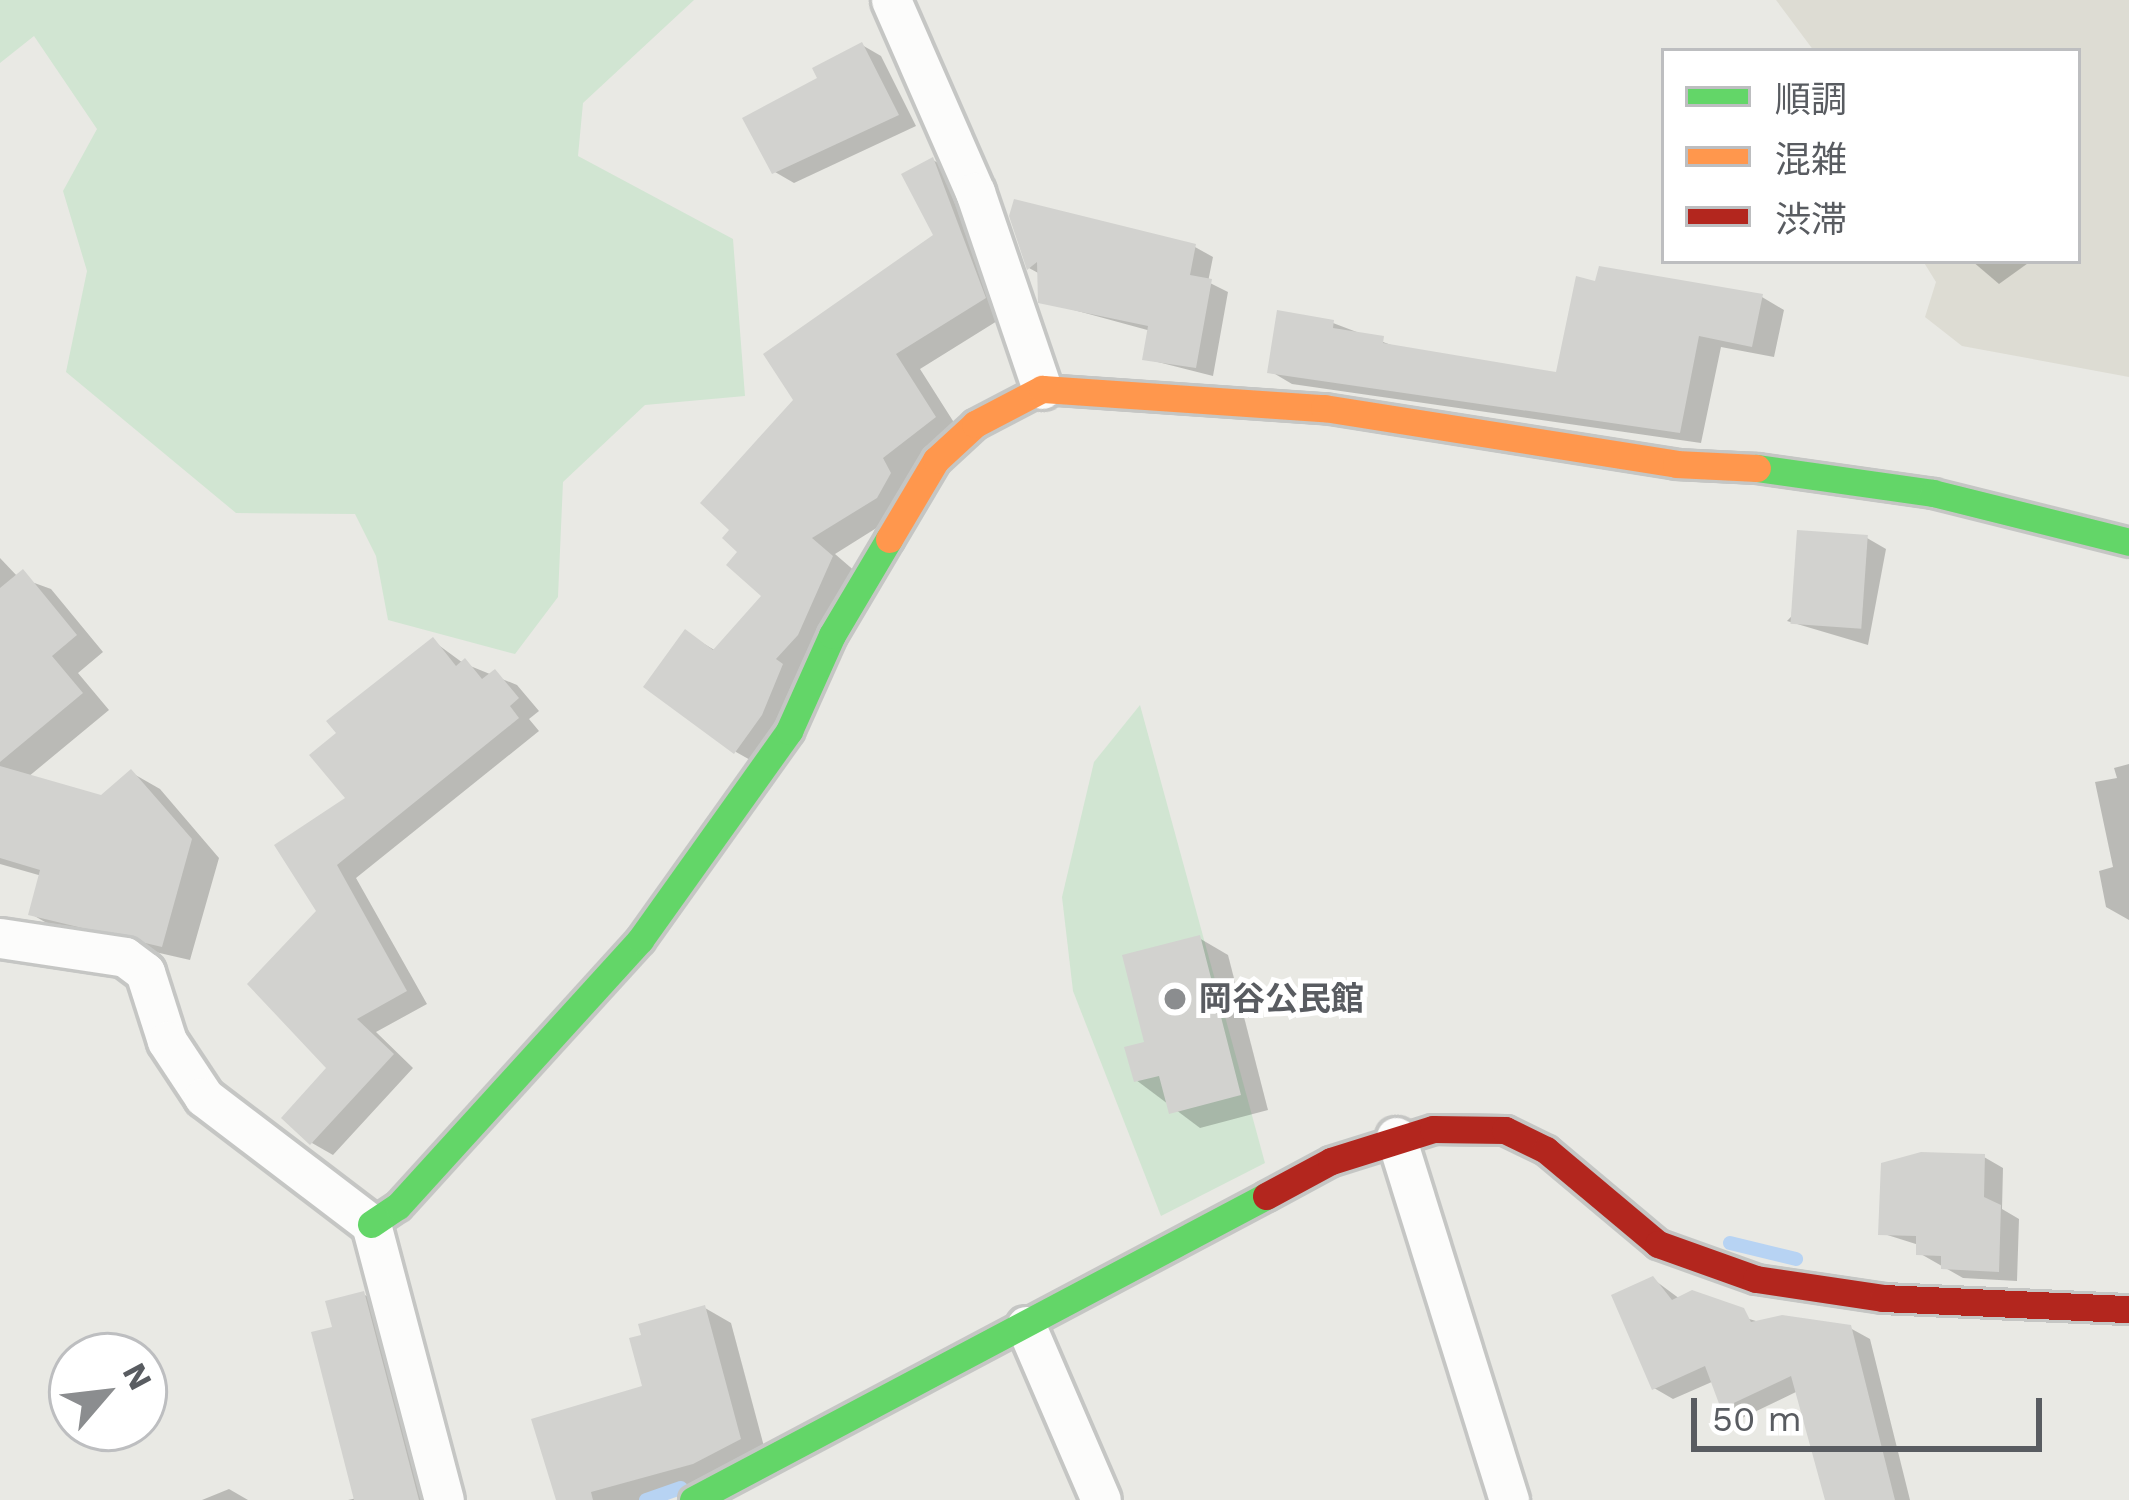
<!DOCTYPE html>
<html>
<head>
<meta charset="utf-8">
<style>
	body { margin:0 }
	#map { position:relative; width:2129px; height:1500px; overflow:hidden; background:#e9e9e4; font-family:"Work Sans","Noto Sans JP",sans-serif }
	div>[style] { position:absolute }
	.education>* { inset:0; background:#dddcd3 }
	.green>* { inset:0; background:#d1e5d2 }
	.shadow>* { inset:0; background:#0003 }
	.stream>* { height:14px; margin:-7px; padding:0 7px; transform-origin:7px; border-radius:7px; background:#b7d3f3 }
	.building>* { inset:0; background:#d2d2cf; transform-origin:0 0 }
	.roads { filter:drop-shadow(3px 0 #c5c6c4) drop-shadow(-3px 0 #c5c6c4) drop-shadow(0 3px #c5c6c4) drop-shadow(0 -3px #c5c6c4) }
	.street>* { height:39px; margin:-19.5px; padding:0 19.5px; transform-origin:19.5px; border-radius:19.5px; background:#fcfcfb }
	.fast>* { height:27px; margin:-13.5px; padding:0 13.5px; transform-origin:13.5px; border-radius:13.5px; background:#63d668 }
	.slow>* { height:27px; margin:-13.5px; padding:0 13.5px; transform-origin:13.5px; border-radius:13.5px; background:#ff974d }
	.jam>* { height:27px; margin:-13.5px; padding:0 13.5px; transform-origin:13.5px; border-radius:13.5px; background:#b3261e }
	.dots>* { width:33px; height:33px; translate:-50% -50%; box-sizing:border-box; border:6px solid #fff; border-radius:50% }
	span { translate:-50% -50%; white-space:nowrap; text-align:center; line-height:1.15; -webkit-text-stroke:10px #fff; paint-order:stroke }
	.poi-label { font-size:33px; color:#595c61; font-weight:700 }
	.left { translate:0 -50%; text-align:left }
	.legend { position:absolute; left:1661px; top:48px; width:420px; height:216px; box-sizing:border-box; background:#fff; border:3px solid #bdbec0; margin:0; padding:15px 21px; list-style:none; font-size:36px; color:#595c61 }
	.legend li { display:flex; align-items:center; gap:24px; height:60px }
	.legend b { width:60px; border:3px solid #bdbec0 }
	.north { position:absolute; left:48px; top:1332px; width:120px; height:120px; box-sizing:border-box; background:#fff; border:3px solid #bdbec0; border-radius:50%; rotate:62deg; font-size:33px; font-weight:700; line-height:48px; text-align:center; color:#595c61 }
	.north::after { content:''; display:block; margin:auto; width:42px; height:54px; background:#8b8d8f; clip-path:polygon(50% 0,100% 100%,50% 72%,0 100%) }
	.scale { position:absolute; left:1691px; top:1398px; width:351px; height:54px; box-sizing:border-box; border:6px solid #595c61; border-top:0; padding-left:15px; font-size:36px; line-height:42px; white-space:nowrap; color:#595c61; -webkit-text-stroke:9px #fff; paint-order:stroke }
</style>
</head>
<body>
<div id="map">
	<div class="education">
		<i style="clip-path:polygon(1776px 0,2129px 0,2129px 377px,1962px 346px,1925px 317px,1936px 282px,1923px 261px,2078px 261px,2078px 51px,1814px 51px)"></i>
	</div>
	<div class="green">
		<i style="clip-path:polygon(0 0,694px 0,583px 103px,578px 156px,733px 239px,745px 396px,645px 405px,563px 482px,558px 597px,515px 654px,388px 620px,376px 556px,355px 514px,236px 513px,66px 372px,87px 271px,63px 191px,97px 129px,34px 36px,0 63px)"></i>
		<i style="clip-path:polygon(1140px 705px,1265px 1163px,1161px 1216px,1073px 991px,1062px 897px,1094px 762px)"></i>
	</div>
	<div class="shadow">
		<i style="clip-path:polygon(862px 45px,881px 56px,916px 126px,794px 183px,775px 172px,821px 79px)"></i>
		<i style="clip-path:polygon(933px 160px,959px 175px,1010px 313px,920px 369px,960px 432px,902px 512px,835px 554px,857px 573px,761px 766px,736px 752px,686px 633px,716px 651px,766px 595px,937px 236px)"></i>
		<i style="clip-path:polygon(1012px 216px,1195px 247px,1213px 257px,1208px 282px,1228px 292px,1213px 376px,1146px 359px,1151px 331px,1041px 301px,1040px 274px,1029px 268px)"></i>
		<i style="clip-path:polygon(1972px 261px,2031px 261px,1999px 284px)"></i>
		<i style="clip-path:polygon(1762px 297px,1784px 310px,1774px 357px,1721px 347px,1701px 443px,1292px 384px,1270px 371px,1333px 323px,1399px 348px,1559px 375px)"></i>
		<i style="clip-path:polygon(1867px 538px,1886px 549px,1868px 645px,1787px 621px)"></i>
		<i style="clip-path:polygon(0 558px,18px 577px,51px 589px,103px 652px,78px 673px,109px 710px,28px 777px,102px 798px,132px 773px,160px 789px,219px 858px,190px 960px,59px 930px,31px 914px,42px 876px,0 864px)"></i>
		<i style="clip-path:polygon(433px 641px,463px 663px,517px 685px,539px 711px,529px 719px,539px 731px,356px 878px,427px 1004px,376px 1032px,413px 1068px,333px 1155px,312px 1143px,330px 1068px,320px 911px,349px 799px)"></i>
		<i style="clip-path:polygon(2129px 764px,2129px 920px,2106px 907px,2099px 871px,2113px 867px,2095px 782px,2117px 778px,2114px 768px)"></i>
		<i style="clip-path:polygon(1199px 938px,1228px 955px,1268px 1110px,1200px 1128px,1136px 1080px)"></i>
		<i style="clip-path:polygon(1984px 1157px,2003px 1168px,2002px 1209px,2019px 1219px,2017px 1281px,1963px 1278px,1919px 1253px,1919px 1245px,1881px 1233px)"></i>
		<i style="clip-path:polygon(1653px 1279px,1680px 1299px,1763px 1323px,1850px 1328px,1870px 1339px,1910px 1500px,1828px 1500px,1798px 1391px,1742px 1418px,1724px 1407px,1714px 1381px,1673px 1399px,1654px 1388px)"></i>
		<i style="clip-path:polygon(363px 1294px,388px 1308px,439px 1500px,348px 1500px,357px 1498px,335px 1329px)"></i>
		<i style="clip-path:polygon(705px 1308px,731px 1323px,766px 1454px,650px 1500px,559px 1500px)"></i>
		<i style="clip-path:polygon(229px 1489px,248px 1500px,202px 1500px)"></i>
	</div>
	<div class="stream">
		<i style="left:1730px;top:1243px;width:68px;rotate:13.6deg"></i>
		<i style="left:646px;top:1500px;width:37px;rotate:-19deg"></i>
	</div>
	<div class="building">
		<i style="clip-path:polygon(862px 42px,899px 115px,772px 174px,742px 118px,817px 78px,812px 68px)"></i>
		<i style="clip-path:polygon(933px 157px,986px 298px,896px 354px,936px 417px,883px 458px,891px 473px,877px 498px,812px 538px,833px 556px,798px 635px,776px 659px,783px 664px,762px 715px,734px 754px,643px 687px,685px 629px,713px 650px,761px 596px,726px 565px,737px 552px,722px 538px,729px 530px,700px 503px,793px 400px,763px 354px,933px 235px,901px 174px)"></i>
		<i style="clip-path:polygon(1014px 199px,1196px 244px,1190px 275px,1212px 279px,1196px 368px,1142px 360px,1148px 326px,1038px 303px,1037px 262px,1027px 270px,1009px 216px)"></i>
		<i style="clip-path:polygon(1599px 266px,1763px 294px,1752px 347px,1699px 336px,1680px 433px,1267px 373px,1277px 310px,1334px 320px,1333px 328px,1384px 336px,1383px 343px,1556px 372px,1576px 276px,1595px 281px)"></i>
		<i style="left:1797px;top:530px;width:71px;height:94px;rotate:4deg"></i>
		<i style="clip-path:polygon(23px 569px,77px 635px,52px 656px,83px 693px,0 762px,0 588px)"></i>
		<i style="clip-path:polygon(433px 637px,456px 666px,465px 658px,482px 679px,495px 669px,519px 698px,510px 706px,519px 718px,337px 865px,407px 991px,357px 1019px,394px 1054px,310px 1145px,281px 1118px,326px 1068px,247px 984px,316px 911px,274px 845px,345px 798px,309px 755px,336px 733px,326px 721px)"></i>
		<i style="clip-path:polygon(0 766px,101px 795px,131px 769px,192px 839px,162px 947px,28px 915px,40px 870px,0 858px)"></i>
		<i style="clip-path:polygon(1200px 935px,1241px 1095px,1169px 1114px,1159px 1076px,1134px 1082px,1124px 1047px,1144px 1042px,1122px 955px)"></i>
		<i style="clip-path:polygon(1921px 1152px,1985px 1154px,1984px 1197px,2001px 1205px,1999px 1272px,1941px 1269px,1941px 1256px,1916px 1255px,1916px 1236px,1878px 1235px,1881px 1163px)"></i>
		<i style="clip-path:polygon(1653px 1276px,1672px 1300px,1692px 1290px,1744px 1308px,1751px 1322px,1782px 1315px,1851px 1325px,1895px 1500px,1825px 1500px,1791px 1376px,1721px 1409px,1705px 1366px,1652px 1390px,1611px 1295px)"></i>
		<i style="clip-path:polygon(364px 1291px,419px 1500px,354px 1500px,311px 1332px,332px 1327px,325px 1301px)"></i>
		<i style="clip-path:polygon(705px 1305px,741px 1439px,693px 1464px,591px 1492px,593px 1500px,556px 1500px,531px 1419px,642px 1386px,629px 1338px,641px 1335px,638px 1324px)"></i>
	</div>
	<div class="roads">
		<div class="street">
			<i style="left:891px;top:0;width:210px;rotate:66.4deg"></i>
			<i style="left:975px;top:192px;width:208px;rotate:71.2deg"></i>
			<i style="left:0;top:938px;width:126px;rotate:8.6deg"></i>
			<i style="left:125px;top:957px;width:25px;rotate:37deg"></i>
			<i style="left:145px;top:972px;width:72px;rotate:72.3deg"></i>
			<i style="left:167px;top:1041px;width:67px;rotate:56.5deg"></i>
			<i style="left:204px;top:1097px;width:210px;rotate:37.3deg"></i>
			<i style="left:371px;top:1224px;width:285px;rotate:75.2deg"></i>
			<i style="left:1396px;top:1137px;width:380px;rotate:72.7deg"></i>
			<i style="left:1026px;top:1326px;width:189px;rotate:66.7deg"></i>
		</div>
		<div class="fast">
			<i style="left:1757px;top:468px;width:178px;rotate:8.1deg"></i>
			<i style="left:1933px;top:493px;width:202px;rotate:14deg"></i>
			<i style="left:371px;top:1224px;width:32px;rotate:-34deg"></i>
			<i style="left:398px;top:1206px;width:360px;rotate:-47.7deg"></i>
			<i style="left:640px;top:940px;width:257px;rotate:-54.5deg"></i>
			<i style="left:789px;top:731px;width:105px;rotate:-65.9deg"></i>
			<i style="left:832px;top:635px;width:112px;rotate:-59.3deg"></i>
			<i style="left:693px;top:1500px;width:649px;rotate:-27.95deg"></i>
		</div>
		<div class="slow">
			<i style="left:889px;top:539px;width:92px;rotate:-59.3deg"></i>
			<i style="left:936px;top:460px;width:53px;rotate:-42.7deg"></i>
			<i style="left:975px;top:424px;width:76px;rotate:-27.6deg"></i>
			<i style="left:1042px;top:389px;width:283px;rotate:3.9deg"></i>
			<i style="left:1324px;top:408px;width:356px;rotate:9deg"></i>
			<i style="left:1676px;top:464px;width:81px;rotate:2.8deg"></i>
		</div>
		<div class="jam">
			<i style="left:1266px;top:1196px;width:74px;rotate:-28.3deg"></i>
			<i style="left:1331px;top:1161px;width:107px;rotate:-17.4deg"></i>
			<i style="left:1433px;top:1129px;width:72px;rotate:0.8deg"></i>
			<i style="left:1505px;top:1130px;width:46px;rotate:26deg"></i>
			<i style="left:1546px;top:1150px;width:146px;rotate:40deg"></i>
			<i style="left:1658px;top:1244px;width:104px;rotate:19.7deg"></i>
			<i style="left:1756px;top:1279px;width:128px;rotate:8.5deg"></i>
			<i style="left:1883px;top:1298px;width:246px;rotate:2.6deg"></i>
		</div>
	</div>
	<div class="dots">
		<i style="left:1175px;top:999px;background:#8b8d8f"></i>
	</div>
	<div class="poi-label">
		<span class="left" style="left:1199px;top:999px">岡谷公民館</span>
	</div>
	<ul class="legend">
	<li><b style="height:15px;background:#63d668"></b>順調</li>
	<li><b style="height:15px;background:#ff974d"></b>混雑</li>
	<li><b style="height:15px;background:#b3261e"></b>渋滞</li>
	</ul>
	<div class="north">N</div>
	<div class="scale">50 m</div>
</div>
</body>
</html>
